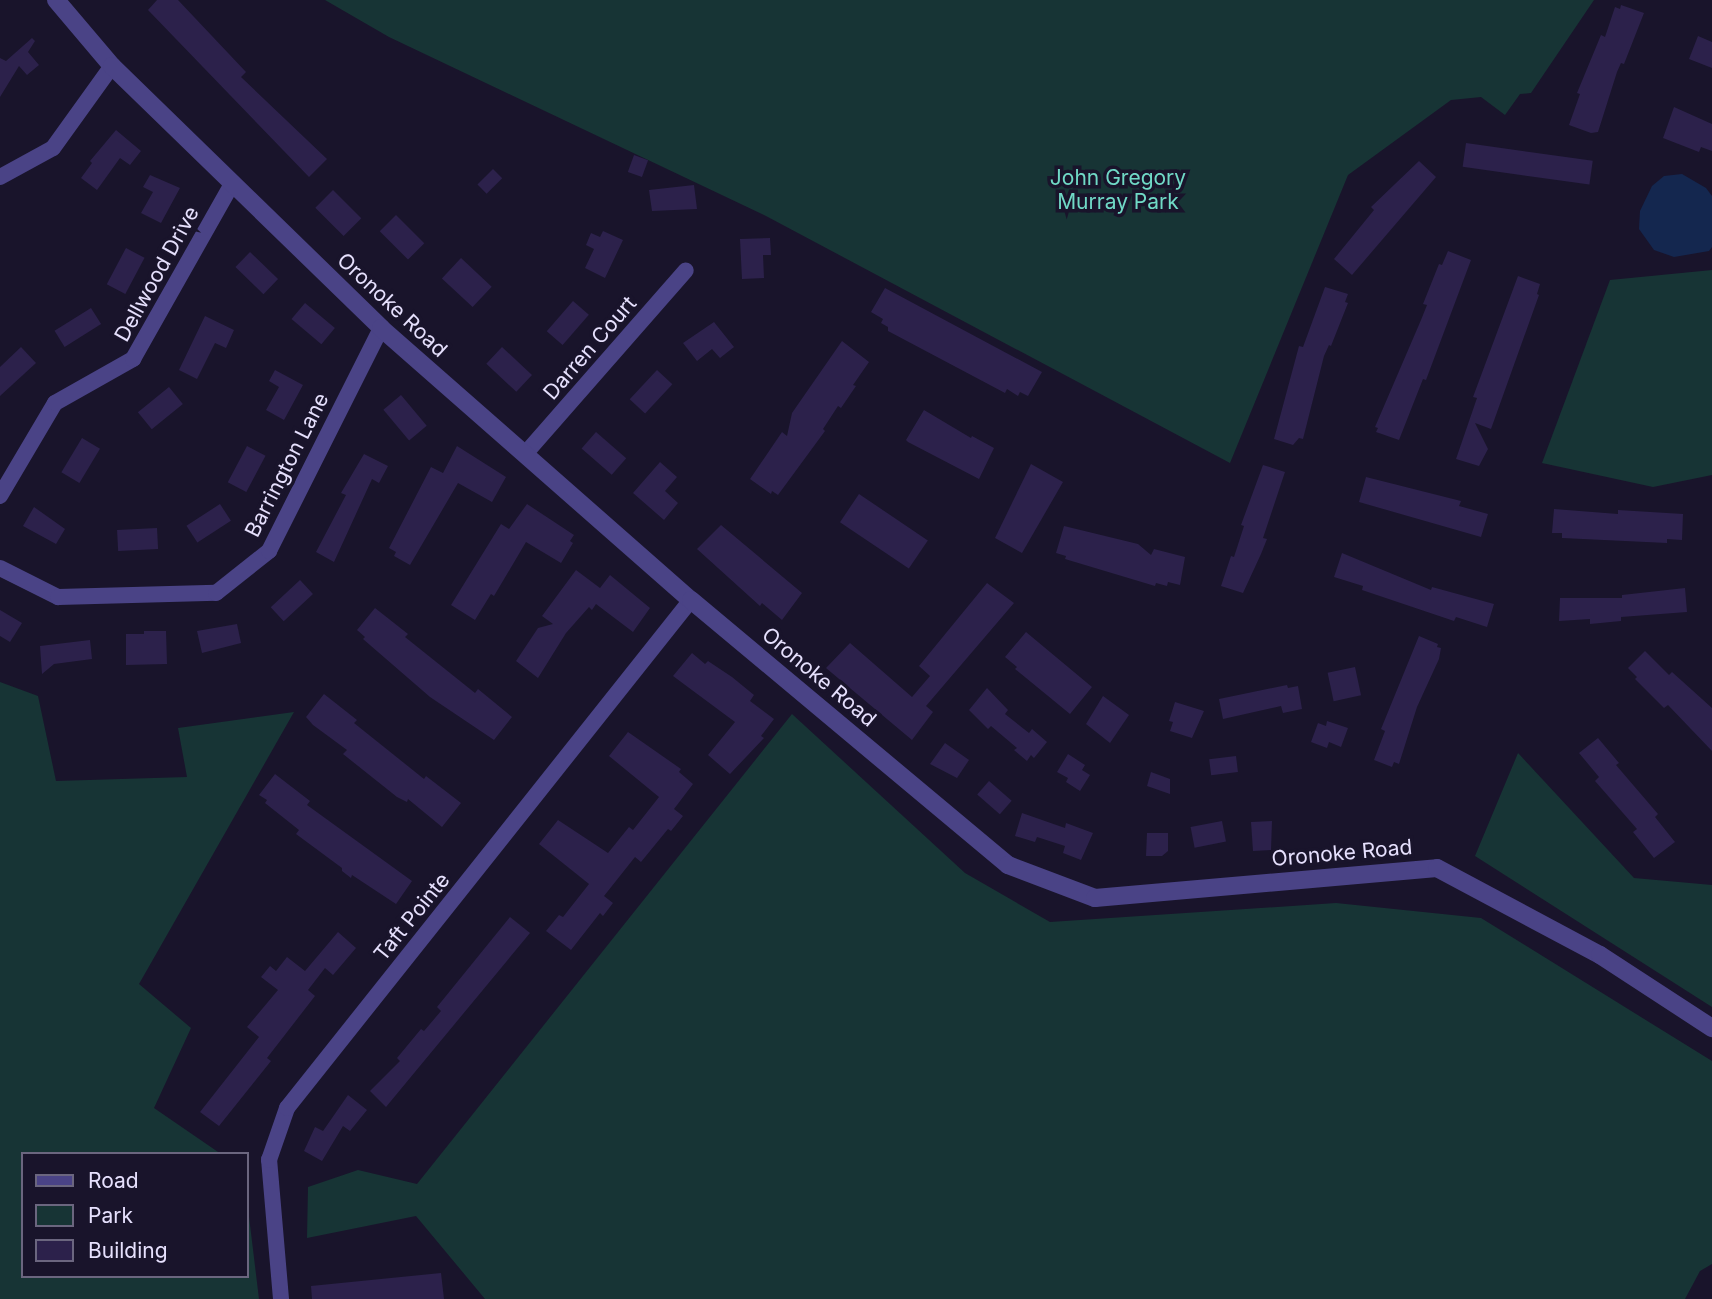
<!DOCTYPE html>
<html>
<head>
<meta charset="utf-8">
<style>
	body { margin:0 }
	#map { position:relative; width:1712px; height:1299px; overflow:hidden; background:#19142b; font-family:Inter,sans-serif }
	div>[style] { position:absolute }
	.green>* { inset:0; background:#173435 }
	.water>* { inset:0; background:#14274f }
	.building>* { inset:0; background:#2c214b; transform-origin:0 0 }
	.minor>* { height:16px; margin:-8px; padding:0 8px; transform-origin:8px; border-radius:8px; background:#4a4386 }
	.tertiary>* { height:18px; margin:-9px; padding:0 9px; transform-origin:9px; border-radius:9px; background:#4a4386 }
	span { translate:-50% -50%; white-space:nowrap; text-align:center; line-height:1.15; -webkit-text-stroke:7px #19142b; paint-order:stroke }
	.park-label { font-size:21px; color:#70d9c6 }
	.street-label { font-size:21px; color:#e6e0fd }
	.legend { position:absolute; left:21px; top:1152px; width:228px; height:126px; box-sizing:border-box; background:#19142b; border:2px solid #6b667f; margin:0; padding:9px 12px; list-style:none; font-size:21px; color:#e6e0fd }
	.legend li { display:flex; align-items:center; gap:14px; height:35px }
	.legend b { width:35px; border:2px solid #6b667f }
</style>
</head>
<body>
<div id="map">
	<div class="green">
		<i style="clip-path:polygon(325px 0,1594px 0,1531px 93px,1520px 94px,1505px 115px,1481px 97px,1451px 100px,1348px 175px,1230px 463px,766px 216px,389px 37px)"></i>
		<i style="clip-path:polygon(1712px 270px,1712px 475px,1653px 487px,1542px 463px,1610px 280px)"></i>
		<i style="clip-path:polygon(0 682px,38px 696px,56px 781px,187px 777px,178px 728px,294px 712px,139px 984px,191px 1028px,154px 1108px,221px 1154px,23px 1154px,23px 1276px,247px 1276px,247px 1200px,259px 1299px,0 1299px)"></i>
		<i style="clip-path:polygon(792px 714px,965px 873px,1050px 922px,1336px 903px,1481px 918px,1712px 1061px,1712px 1264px,1700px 1271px,1685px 1299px,485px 1299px,416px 1216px,307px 1238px,308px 1187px,358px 1170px,417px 1184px)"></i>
		<i style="clip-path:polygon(1518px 753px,1634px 878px,1712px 885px,1712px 1007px,1475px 856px)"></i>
	</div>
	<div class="water">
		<i style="clip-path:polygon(1682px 174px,1706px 188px,1712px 196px,1712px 247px,1709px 251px,1674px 257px,1654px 250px,1639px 229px,1640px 211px,1652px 186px,1664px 176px)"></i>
	</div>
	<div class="building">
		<i style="clip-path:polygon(157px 0,178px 0,246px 72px,241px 77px,327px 159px,309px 177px,148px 10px)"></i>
		<i style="clip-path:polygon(1621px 5px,1644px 13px,1624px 64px,1621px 63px,1617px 72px,1598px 132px,1591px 133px,1569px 125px,1580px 94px,1577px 93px,1601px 35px,1605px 37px,1615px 7px,1620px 9px)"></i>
		<i style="clip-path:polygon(1698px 36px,1712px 42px,1712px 68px,1689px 59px)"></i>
		<i style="clip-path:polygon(32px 38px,35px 41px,28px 52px,39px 65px,27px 75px,19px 66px,0 97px,0 58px,6px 61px)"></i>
		<i style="clip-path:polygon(1674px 107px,1712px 124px,1712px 151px,1701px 147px,1699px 152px,1663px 138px)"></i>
		<i style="clip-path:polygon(116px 130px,141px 151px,130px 165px,120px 158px,97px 190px,81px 178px,92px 163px,90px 161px)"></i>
		<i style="left:1466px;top:143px;width:128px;height:24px;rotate:8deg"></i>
		<i style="left:634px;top:155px;width:15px;height:18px;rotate:20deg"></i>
		<i style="clip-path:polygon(1419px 161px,1436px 177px,1352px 275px,1334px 259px,1374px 210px,1371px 207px)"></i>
		<i style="left:493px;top:169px;width:13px;height:22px;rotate:45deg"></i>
		<i style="clip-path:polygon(150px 175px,180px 188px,161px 223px,141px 213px,153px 192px,143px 187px)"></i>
		<i style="clip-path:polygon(694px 185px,697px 209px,652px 211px,649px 190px)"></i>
		<i style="left:333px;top:190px;width:40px;height:25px;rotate:45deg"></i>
		<i style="left:396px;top:215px;width:40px;height:23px;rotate:45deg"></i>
		<i style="clip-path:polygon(603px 231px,623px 240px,605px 278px,585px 268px,594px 249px,586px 245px,591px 233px,600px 237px)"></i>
		<i style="clip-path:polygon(770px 238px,771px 255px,763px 255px,764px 278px,742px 279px,740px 239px)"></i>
		<i style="left:126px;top:248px;width:21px;height:41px;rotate:28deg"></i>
		<i style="clip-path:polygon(1448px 251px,1471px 260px,1426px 380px,1423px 379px,1399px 440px,1376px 432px,1378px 428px,1375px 427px,1421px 320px,1427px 305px,1423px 304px,1439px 264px,1442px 265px)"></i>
		<i style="left:250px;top:252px;width:39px;height:21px;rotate:44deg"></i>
		<i style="left:461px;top:258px;width:42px;height:28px;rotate:43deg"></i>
		<i style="clip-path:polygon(1518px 276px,1540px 284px,1537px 294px,1539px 295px,1491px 429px,1475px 423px,1488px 449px,1479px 466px,1456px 459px,1477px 398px,1473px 397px)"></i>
		<i style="clip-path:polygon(1325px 287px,1348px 294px,1345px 302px,1348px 303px,1331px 346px,1329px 345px,1324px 356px,1303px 439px,1299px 438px,1293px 445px,1274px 439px,1299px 346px,1303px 347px)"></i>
		<i style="clip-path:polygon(885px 288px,1042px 372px,1028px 396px,1020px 392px,1018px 396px,1007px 389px,1005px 393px,888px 331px,888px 327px,881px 323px,883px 319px,871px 312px)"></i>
		<i style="left:573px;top:301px;width:21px;height:40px;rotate:41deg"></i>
		<i style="left:305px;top:303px;width:39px;height:21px;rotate:40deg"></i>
		<i style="left:91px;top:308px;width:19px;height:43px;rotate:58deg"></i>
		<i style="clip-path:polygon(205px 316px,234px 330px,226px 348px,215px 343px,197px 379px,179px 370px)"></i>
		<i style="clip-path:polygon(714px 322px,734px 347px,720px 358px,712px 349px,697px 361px,683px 343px)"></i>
		<i style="clip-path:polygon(842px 341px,869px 362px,853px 385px,856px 386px,841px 408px,838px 406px,823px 429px,825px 431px,778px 495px,772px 491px,771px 494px,750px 479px,782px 432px,787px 436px,792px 413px)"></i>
		<i style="clip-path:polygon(21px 347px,36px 363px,0 396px,0 367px)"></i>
		<i style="left:502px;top:347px;width:41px;height:23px;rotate:43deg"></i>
		<i style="clip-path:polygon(275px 370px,303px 385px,284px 420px,266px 410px,279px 387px,269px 381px)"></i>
		<i style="left:657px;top:370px;width:21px;height:40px;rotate:43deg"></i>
		<i style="left:169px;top:387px;width:22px;height:40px;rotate:51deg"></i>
		<i style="left:401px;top:395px;width:40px;height:23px;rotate:50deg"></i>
		<i style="clip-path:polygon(924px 410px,971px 438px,972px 436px,994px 448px,979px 479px,908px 442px,906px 440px)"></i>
		<i style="left:596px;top:432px;width:40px;height:22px;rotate:41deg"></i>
		<i style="left:82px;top:438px;width:21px;height:40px;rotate:31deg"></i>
		<i style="left:247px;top:446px;width:21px;height:41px;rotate:28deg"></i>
		<i style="clip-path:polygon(457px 446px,506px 477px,492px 502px,458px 483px,410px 565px,394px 556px,396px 552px,389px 548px,431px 467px,443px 473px)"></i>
		<i style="clip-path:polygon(364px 454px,388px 466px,379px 483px,372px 479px,334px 562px,316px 552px,346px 495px,341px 493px)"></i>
		<i style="clip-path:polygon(660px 462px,677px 477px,665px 491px,678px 503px,664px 520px,633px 493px)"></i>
		<i style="clip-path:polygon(1031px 464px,1063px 482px,1022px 553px,995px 538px)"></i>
		<i style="clip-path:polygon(1263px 465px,1285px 472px,1263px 538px,1267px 539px,1261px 554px,1243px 593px,1221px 586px,1231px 556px,1234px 557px,1244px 526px,1241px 525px)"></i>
		<i style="clip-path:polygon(1366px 477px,1461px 501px,1459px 506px,1488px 514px,1481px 537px,1359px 502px)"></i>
		<i style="left:859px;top:494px;width:83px;height:34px;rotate:34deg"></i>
		<i style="left:220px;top:504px;width:20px;height:40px;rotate:57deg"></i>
		<i style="clip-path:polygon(527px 504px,574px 535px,570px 541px,573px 543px,561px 563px,526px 542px,494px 596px,491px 594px,475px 620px,451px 605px,501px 524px,509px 529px)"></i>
		<i style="clip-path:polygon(34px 507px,65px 529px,56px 544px,23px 526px)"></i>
		<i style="clip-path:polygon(1554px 509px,1618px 514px,1618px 510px,1683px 514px,1682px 540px,1667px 539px,1667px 543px,1562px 538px,1562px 533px,1552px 533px)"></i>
		<i style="clip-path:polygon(721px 525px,802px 593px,782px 620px,762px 603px,760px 606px,697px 549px)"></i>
		<i style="clip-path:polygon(1064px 526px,1138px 544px,1151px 555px,1154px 549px,1185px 557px,1180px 585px,1168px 582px,1167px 586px,1156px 583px,1155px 586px,1065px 559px,1066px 556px,1056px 553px)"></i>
		<i style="left:157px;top:528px;width:21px;height:40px;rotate:87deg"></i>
		<i style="clip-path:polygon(1342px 553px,1431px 590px,1432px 587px,1494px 604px,1487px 627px,1456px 617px,1454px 621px,1362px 590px,1363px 586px,1334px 577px)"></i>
		<i style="clip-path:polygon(576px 570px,600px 588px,610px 575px,650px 608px,633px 632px,596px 604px,592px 610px,589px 607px,566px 633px,538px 678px,516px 661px,538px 628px,553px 624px,542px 616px)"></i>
		<i style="left:300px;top:580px;width:19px;height:40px;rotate:47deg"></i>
		<i style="clip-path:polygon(987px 583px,1014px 603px,926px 706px,933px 712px,912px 740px,826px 668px,850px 643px,912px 697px,930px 676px,919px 666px)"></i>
		<i style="clip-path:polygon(1685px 588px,1687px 612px,1621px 617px,1621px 621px,1590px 624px,1590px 619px,1559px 621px,1560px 598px,1622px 598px,1622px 595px)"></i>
		<i style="clip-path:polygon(375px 608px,408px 634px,405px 637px,475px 693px,478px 689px,512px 717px,494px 740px,430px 697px,363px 639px,365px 637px,357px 630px)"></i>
		<i style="clip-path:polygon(0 610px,22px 623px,10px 642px,0 636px)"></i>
		<i style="clip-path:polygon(237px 624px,241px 643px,202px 653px,197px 631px)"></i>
		<i style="clip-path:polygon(144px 631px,166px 631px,167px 664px,126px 665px,126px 634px,144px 634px)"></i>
		<i style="clip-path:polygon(1026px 632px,1092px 687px,1070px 714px,1015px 669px,1017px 667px,1005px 657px)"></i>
		<i style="clip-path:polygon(1419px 636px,1438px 644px,1437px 647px,1441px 648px,1439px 659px,1417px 707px,1399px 764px,1394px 762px,1392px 767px,1374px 760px,1385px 731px,1381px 729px)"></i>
		<i style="clip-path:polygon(90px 640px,92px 659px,54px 664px,42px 674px,40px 646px)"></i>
		<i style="clip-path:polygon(1645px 651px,1669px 675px,1672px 672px,1712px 708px,1712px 751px,1668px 705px,1664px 708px,1635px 679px,1637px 677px,1628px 668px)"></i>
		<i style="clip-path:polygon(692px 653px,705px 664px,708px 661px,732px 677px,754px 695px,750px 701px,774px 719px,761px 736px,764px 738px,730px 774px,708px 755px,735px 722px,673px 676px)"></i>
		<i style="left:1355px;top:667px;width:29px;height:28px;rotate:78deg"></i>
		<i style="clip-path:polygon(1287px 685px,1288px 688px,1298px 686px,1302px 709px,1283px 713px,1281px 706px,1223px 719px,1219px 699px)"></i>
		<i style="clip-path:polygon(987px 688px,1008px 710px,1005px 714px,1029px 733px,1032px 729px,1047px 742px,1034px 758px,1031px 755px,1027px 761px,1014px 750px,1017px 748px,991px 726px,988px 729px,969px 710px)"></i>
		<i style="clip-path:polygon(324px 694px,357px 720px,354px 723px,424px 779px,426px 776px,461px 803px,442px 827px,408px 799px,407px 802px,397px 797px,343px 754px,347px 750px,313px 725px,306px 717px)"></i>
		<i style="clip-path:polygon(1103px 696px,1129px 715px,1110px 743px,1086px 724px)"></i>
		<i style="clip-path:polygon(1175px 702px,1204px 711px,1192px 738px,1170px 731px,1173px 722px,1169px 721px)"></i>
		<i style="clip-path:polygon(1327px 721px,1348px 728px,1341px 747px,1329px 742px,1327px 748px,1311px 742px,1318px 723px,1326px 726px)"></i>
		<i style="clip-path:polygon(628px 732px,681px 769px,679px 772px,693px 784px,674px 809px,683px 816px,671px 831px,668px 829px,641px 862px,635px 857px,604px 896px,613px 903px,603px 916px,600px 913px,571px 950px,546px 931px,559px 915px,563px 917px,589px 884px,539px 844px,558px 820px,608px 853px,629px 827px,633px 830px,659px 797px,609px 756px)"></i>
		<i style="clip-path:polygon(1598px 738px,1619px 763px,1616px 765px,1658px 814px,1655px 817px,1675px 842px,1654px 858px,1633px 832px,1637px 829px,1595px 781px,1599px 777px,1579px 753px)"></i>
		<i style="clip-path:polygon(945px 743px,969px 760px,957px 778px,930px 764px)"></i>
		<i style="clip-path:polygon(1068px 754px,1085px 765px,1082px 770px,1090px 775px,1080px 791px,1066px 782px,1068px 778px,1057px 772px)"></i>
		<i style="left:1236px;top:756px;width:16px;height:27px;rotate:83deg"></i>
		<i style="clip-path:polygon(1151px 772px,1170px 779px,1170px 794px,1147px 786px)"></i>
		<i style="clip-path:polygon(275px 774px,310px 801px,307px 805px,412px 881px,396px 904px,352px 875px,351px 878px,342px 871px,342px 868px,296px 834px,299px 830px,265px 803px,267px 800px,259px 795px)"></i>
		<i style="left:989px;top:781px;width:30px;height:18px;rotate:41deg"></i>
		<i style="clip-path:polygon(1022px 813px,1065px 828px,1066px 823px,1093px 833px,1081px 860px,1063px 853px,1065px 846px,1037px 837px,1035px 842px,1015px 836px)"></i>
		<i style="left:1222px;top:821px;width:21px;height:32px;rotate:79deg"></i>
		<i style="clip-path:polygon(1272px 821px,1271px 850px,1253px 851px,1251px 822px)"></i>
		<i style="clip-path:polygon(1147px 833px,1168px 833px,1168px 851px,1162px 856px,1146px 856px)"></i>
		<i style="clip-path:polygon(510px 917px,530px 933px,386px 1107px,370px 1091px,400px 1061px,397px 1058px,421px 1029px,424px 1031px,441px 1011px,437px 1007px)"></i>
		<i style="clip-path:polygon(338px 932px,356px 948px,333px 975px,325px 968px,308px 990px,315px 996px,267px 1058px,271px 1061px,219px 1126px,200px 1112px,259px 1037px,247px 1027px,278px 990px,261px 977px,270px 966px,276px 971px,287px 957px,305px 971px)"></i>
		<i style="clip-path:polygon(348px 1095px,367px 1110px,350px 1131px,343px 1126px,322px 1161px,304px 1151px,315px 1127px,323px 1131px)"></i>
		<i style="clip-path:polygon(441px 1273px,444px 1299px,312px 1299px,311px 1286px)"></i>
	</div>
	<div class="minor">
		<i style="left:0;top:177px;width:60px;rotate:-28.7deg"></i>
		<i style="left:53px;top:148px;width:101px;rotate:-54.3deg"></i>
		<i style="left:525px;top:454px;width:244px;rotate:-48.8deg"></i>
		<i style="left:0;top:496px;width:108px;rotate:-59.4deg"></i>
		<i style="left:55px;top:403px;width:90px;rotate:-29.4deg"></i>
		<i style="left:133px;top:359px;width:201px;rotate:-60.5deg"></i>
		<i style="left:0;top:568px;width:65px;rotate:26.6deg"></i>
		<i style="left:58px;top:597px;width:158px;rotate:-1.5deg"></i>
		<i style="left:216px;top:593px;width:68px;rotate:-38.4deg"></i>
		<i style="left:269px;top:551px;width:250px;rotate:-63.3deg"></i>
		<i style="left:281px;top:1299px;width:140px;rotate:-94.9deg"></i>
		<i style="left:269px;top:1160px;width:55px;rotate:-70.9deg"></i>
		<i style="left:287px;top:1108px;width:649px;rotate:-51.51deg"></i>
	</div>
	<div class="tertiary">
		<i style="left:56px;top:0;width:87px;rotate:49.7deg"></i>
		<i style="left:112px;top:66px;width:376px;rotate:44.2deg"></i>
		<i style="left:381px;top:328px;width:412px;rotate:41.3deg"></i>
		<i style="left:691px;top:600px;width:413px;rotate:39.9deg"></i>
		<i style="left:1008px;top:865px;width:93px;rotate:20.8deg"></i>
		<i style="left:1095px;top:898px;width:343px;rotate:-5deg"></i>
		<i style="left:1437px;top:868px;width:185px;rotate:28.1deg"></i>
		<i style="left:1600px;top:955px;width:134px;rotate:33.1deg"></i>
	</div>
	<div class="park-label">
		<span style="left:1118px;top:190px">John Gregory<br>Murray Park</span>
	</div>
	<div class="street-label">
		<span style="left:157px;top:274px;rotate:-61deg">Dellwood Drive</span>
		<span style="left:392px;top:305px;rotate:43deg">Oronoke Road</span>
		<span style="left:590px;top:348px;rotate:-49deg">Darren Court</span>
		<span style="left:287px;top:465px;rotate:-63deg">Barrington Lane</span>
		<span style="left:819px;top:677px;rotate:40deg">Oronoke Road</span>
		<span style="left:1342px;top:853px;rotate:-5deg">Oronoke Road</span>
		<span style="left:412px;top:917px;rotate:-51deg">Taft Pointe</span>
	</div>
	<ul class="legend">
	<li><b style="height:9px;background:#4a4386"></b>Road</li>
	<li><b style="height:19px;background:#173435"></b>Park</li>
	<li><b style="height:19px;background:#2c214b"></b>Building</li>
	</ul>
</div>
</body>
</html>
